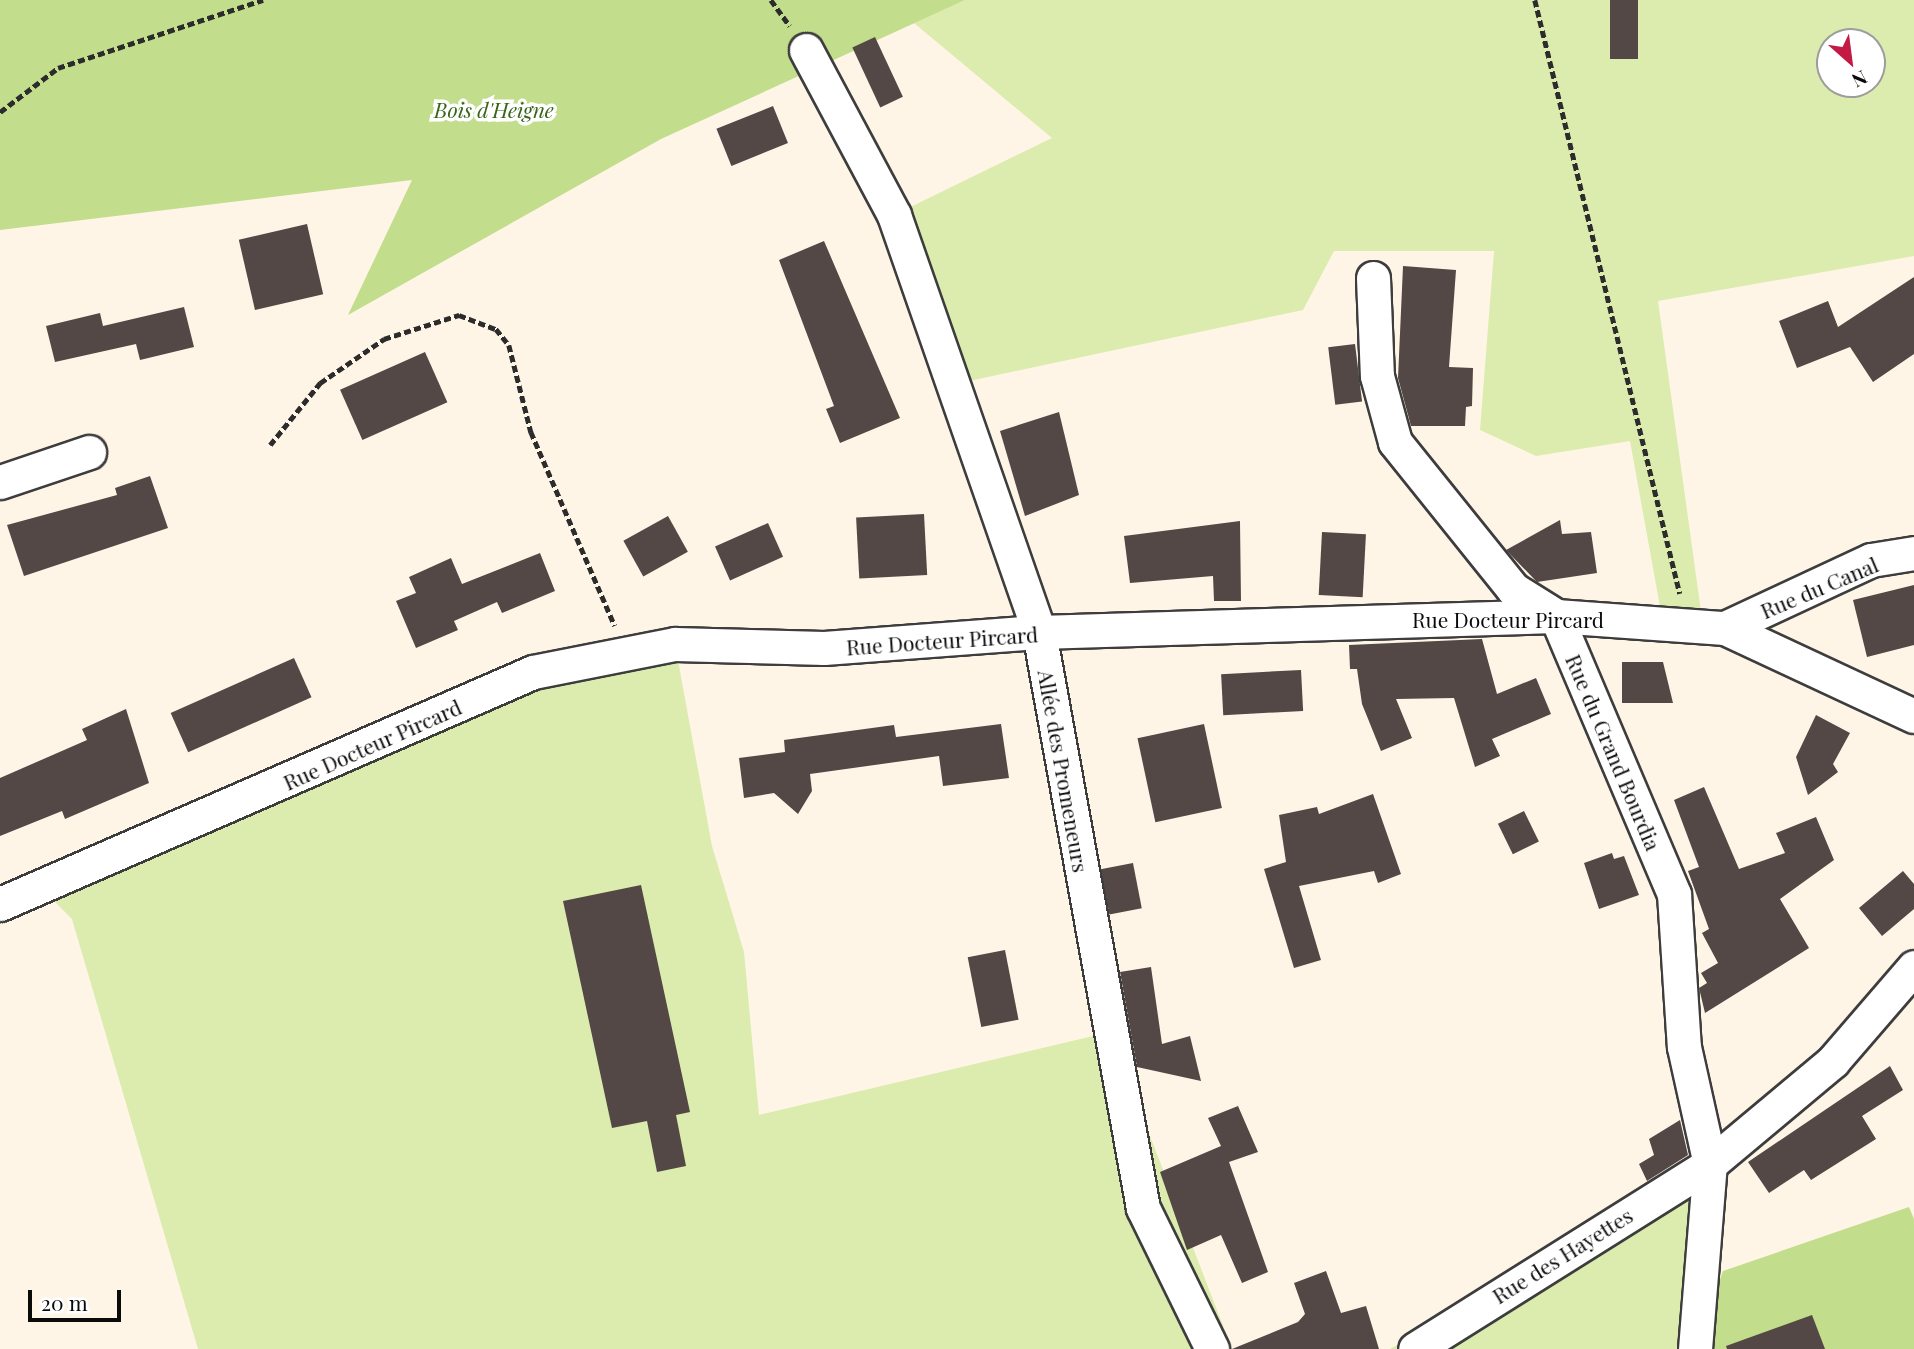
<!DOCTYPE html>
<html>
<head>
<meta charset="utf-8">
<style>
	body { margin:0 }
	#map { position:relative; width:1914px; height:1349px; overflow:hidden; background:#fff5e6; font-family:"Playfair Display",serif }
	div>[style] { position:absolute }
	.green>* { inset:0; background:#dbecae }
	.forest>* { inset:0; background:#c2dd8c }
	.building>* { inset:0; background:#534845; transform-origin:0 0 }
	.path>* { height:4.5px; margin-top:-2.25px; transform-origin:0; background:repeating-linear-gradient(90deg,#2c2c2c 0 7px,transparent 0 10.5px) }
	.roads { filter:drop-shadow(2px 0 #3d3d3d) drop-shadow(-2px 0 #3d3d3d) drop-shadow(0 2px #3d3d3d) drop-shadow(0 -2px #3d3d3d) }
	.minor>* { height:33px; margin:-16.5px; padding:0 16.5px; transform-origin:16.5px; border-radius:16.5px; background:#fff }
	span { translate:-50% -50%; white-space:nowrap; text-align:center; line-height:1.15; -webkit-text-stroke:7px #fff; paint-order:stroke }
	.park-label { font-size:21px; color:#376517; font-style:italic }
	.street-label { font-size:21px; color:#0a0a0a }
	.north { position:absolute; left:1816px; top:28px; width:70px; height:70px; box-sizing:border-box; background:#fff; border:2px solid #9d9d9d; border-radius:50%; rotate:152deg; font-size:19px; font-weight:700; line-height:28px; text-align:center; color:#0a0a0a }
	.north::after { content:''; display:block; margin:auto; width:24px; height:32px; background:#c31944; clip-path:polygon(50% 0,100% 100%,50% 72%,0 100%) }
	.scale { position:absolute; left:28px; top:1290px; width:93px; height:32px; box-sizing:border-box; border:4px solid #0a0a0a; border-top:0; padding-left:9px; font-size:21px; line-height:24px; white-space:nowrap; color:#0a0a0a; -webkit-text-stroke:5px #fff; paint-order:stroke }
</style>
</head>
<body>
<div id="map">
	<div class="green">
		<i style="clip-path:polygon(evenodd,965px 0,1914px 0,1914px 256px,1658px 301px,1703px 626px,1663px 623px,1630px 441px,1536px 456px,1480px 430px,1494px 251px,1334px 251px,1303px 310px,969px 381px,894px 215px,1052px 138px,914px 23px,965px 0,1830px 42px,1872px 42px,1872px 84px,1830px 84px,1830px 42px)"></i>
		<i style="clip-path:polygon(675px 644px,712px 846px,744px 952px,759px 1115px,1110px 1032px,1232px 1349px,198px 1349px,72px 919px,42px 889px,533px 672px)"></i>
		<i style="clip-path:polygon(1710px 1164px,1695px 1349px,1390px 1349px)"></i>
	</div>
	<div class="forest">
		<i style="clip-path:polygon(0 0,965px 0,661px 139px,348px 315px,412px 180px,0 230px)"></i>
		<i style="clip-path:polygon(1909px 1207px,1914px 1219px,1914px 1349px,1695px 1349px,1723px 1271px)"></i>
	</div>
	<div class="building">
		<i style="left:1610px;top:0;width:28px;height:59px"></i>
		<i style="left:875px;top:37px;width:66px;height:25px;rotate:65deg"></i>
		<i style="left:773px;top:106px;width:40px;height:61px;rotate:68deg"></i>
		<i style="left:307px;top:224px;width:72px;height:70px;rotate:77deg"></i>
		<i style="clip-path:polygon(824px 241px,900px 418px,840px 443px,826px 409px,834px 406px,779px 260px)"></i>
		<i style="clip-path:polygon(1403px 266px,1456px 270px,1449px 367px,1473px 368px,1472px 406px,1466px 407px,1465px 426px,1411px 426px,1398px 378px)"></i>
		<i style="clip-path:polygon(1914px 277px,1914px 354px,1873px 382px,1850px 347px,1797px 368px,1779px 321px,1828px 301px,1838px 327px)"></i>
		<i style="clip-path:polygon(184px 307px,194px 347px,140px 360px,136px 344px,55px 362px,46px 326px,100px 313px,103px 326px)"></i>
		<i style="left:1355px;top:344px;width:58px;height:27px;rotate:83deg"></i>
		<i style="left:425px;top:352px;width:55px;height:93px;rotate:66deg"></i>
		<i style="clip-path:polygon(1059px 412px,1079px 495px,1025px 516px,1000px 431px)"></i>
		<i style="clip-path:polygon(150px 476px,168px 528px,24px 576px,7px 525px,117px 495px,115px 488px)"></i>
		<i style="left:924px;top:514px;width:61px;height:68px;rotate:87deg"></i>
		<i style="left:668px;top:516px;width:41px;height:51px;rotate:61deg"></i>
		<i style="clip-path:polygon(1560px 520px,1562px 534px,1591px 532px,1597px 573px,1537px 582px,1506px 550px)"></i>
		<i style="clip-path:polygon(1240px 521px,1241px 601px,1214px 601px,1213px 576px,1130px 583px,1124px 536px)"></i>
		<i style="left:768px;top:523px;width:37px;height:58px;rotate:66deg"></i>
		<i style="left:1322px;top:532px;width:44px;height:63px;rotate:3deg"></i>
		<i style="clip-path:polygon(540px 553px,555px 591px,502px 613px,497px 602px,454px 621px,458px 630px,416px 648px,396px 601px,416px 593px,409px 577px,451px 558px,462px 584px)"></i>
		<i style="clip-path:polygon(1914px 585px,1914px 645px,1867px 657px,1853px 600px)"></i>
		<i style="clip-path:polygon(1482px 639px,1497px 694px,1536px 678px,1551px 714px,1492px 739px,1500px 756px,1475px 767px,1454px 698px,1396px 699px,1412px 738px,1381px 751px,1362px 704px,1357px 669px,1350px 669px,1349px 645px)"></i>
		<i style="left:294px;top:658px;width:43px;height:135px;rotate:66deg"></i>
		<i style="clip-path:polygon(1622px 662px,1663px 662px,1673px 703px,1622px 703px)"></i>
		<i style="left:1301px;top:670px;width:41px;height:80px;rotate:87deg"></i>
		<i style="clip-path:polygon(126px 709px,149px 783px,65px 819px,62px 811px,0 836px,0 778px,87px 740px,82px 729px)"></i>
		<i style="clip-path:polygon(1816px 715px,1850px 733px,1833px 764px,1838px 772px,1808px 795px,1796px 757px)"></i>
		<i style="clip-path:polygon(1001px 724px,1009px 778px,943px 786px,939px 756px,810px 774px,812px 791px,798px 814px,774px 793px,744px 798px,739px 758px,785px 752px,784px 740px,894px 725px,896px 737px)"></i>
		<i style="left:1204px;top:724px;width:86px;height:68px;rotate:78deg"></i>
		<i style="clip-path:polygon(1704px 787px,1739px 869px,1785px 853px,1776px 833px,1816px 817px,1834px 860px,1780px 899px,1809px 948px,1705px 1013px,1699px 988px,1707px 983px,1701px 973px,1718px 963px,1702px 933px,1709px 929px,1688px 871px,1699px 867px,1674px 800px)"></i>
		<i style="clip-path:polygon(1373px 794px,1401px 874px,1378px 883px,1374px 871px,1299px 886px,1321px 960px,1294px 968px,1264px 869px,1286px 862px,1279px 815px,1317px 807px,1319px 814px)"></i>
		<i style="left:1524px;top:811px;width:34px;height:29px;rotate:64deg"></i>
		<i style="clip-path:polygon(1612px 853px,1614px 859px,1624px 856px,1639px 895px,1599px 909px,1584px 863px)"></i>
		<i style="left:1133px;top:863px;width:46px;height:33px;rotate:79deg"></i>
		<i style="clip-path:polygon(1903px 871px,1914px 884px,1914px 909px,1882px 936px,1859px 908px)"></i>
		<i style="clip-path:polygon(641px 885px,690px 1112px,676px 1115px,686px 1166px,657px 1172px,647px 1121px,612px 1128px,563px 901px)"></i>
		<i style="left:1005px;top:950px;width:71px;height:38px;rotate:79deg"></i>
		<i style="clip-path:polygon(1151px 967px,1162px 1044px,1190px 1036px,1201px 1081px,1137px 1067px,1120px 972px)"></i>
		<i style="clip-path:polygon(1890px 1066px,1903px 1090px,1862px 1116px,1876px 1139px,1811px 1180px,1804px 1170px,1769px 1193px,1748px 1162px)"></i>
		<i style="clip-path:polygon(1238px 1106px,1258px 1152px,1229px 1162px,1268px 1272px,1242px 1283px,1221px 1235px,1187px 1250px,1160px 1172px,1221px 1146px,1208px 1118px)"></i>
		<i style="clip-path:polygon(1680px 1120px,1688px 1155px,1647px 1181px,1639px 1164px,1654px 1155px,1649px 1139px)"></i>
		<i style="clip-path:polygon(1326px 1271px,1341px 1313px,1366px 1306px,1379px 1349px,1232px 1349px,1298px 1322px,1305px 1314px,1294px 1283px)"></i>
		<i style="clip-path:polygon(1812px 1315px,1825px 1349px,1727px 1349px,1726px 1346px)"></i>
	</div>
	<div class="path">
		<i style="left:771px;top:0;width:32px;rotate:54deg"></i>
		<i style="left:1535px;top:0;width:611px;rotate:76.28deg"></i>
		<i style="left:0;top:112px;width:73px;rotate:-37.2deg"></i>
		<i style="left:58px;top:68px;width:216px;rotate:-18.4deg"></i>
		<i style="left:270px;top:445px;width:80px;rotate:-51.1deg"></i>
		<i style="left:320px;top:383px;width:78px;rotate:-34.5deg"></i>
		<i style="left:384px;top:339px;width:79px;rotate:-17.7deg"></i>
		<i style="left:459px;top:315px;width:40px;rotate:21deg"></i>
		<i style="left:496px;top:329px;width:21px;rotate:51deg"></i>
		<i style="left:509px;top:345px;width:90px;rotate:75.8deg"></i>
		<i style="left:531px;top:432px;width:211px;rotate:66.6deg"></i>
	</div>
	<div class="roads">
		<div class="minor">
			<i style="left:806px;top:50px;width:187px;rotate:61.9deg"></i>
			<i style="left:894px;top:215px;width:441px;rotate:70.8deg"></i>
			<i style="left:1039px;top:632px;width:585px;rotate:79.77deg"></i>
			<i style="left:1143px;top:1208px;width:157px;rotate:63.9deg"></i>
			<i style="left:1373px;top:278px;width:98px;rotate:87.7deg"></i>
			<i style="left:1377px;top:376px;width:68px;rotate:74.7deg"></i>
			<i style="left:1395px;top:442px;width:189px;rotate:51.2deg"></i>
			<i style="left:1513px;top:589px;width:51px;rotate:32.1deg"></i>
			<i style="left:1556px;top:616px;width:302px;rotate:67deg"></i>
			<i style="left:1674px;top:894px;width:153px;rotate:86.3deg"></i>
			<i style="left:1684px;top:1047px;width:120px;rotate:77.5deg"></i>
			<i style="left:1710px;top:1164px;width:348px;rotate:147.9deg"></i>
			<i style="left:0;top:482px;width:94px;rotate:-18.6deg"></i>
			<i style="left:1725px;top:628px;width:161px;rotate:-25deg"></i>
			<i style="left:1871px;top:560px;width:44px;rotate:-9.2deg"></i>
			<i style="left:0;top:904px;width:581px;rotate:-23.52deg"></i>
			<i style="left:533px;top:672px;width:145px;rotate:-11.2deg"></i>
			<i style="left:675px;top:644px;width:149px;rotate:1.5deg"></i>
			<i style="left:824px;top:648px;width:216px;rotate:-4.3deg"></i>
			<i style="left:1039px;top:632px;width:517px;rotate:-1.77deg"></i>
			<i style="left:1556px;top:616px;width:169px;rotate:4.1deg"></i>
			<i style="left:1725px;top:628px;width:208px;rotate:25deg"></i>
			<i style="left:1695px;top:1349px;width:186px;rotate:-85.4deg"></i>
			<i style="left:1710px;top:1164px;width:160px;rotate:-39.9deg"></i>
			<i style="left:1833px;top:1061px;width:124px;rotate:-49.2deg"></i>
		</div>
	</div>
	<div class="park-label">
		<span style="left:494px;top:109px">Bois d'Heigne</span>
	</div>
	<div class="street-label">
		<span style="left:1819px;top:587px;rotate:-23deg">Rue du Canal</span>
		<span style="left:1508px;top:619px">Rue Docteur Pircard</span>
		<span style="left:942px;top:640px;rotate:-4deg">Rue Docteur Pircard</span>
		<span style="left:372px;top:744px;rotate:-24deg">Rue Docteur Pircard</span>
		<span style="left:1614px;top:752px;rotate:67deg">Rue du Grand Bourdia</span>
		<span style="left:1064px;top:771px;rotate:80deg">Allée des Promeneurs</span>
		<span style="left:1562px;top:1255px;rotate:-32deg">Rue des Hayettes</span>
	</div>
	<div class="north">N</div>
	<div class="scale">20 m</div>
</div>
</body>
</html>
